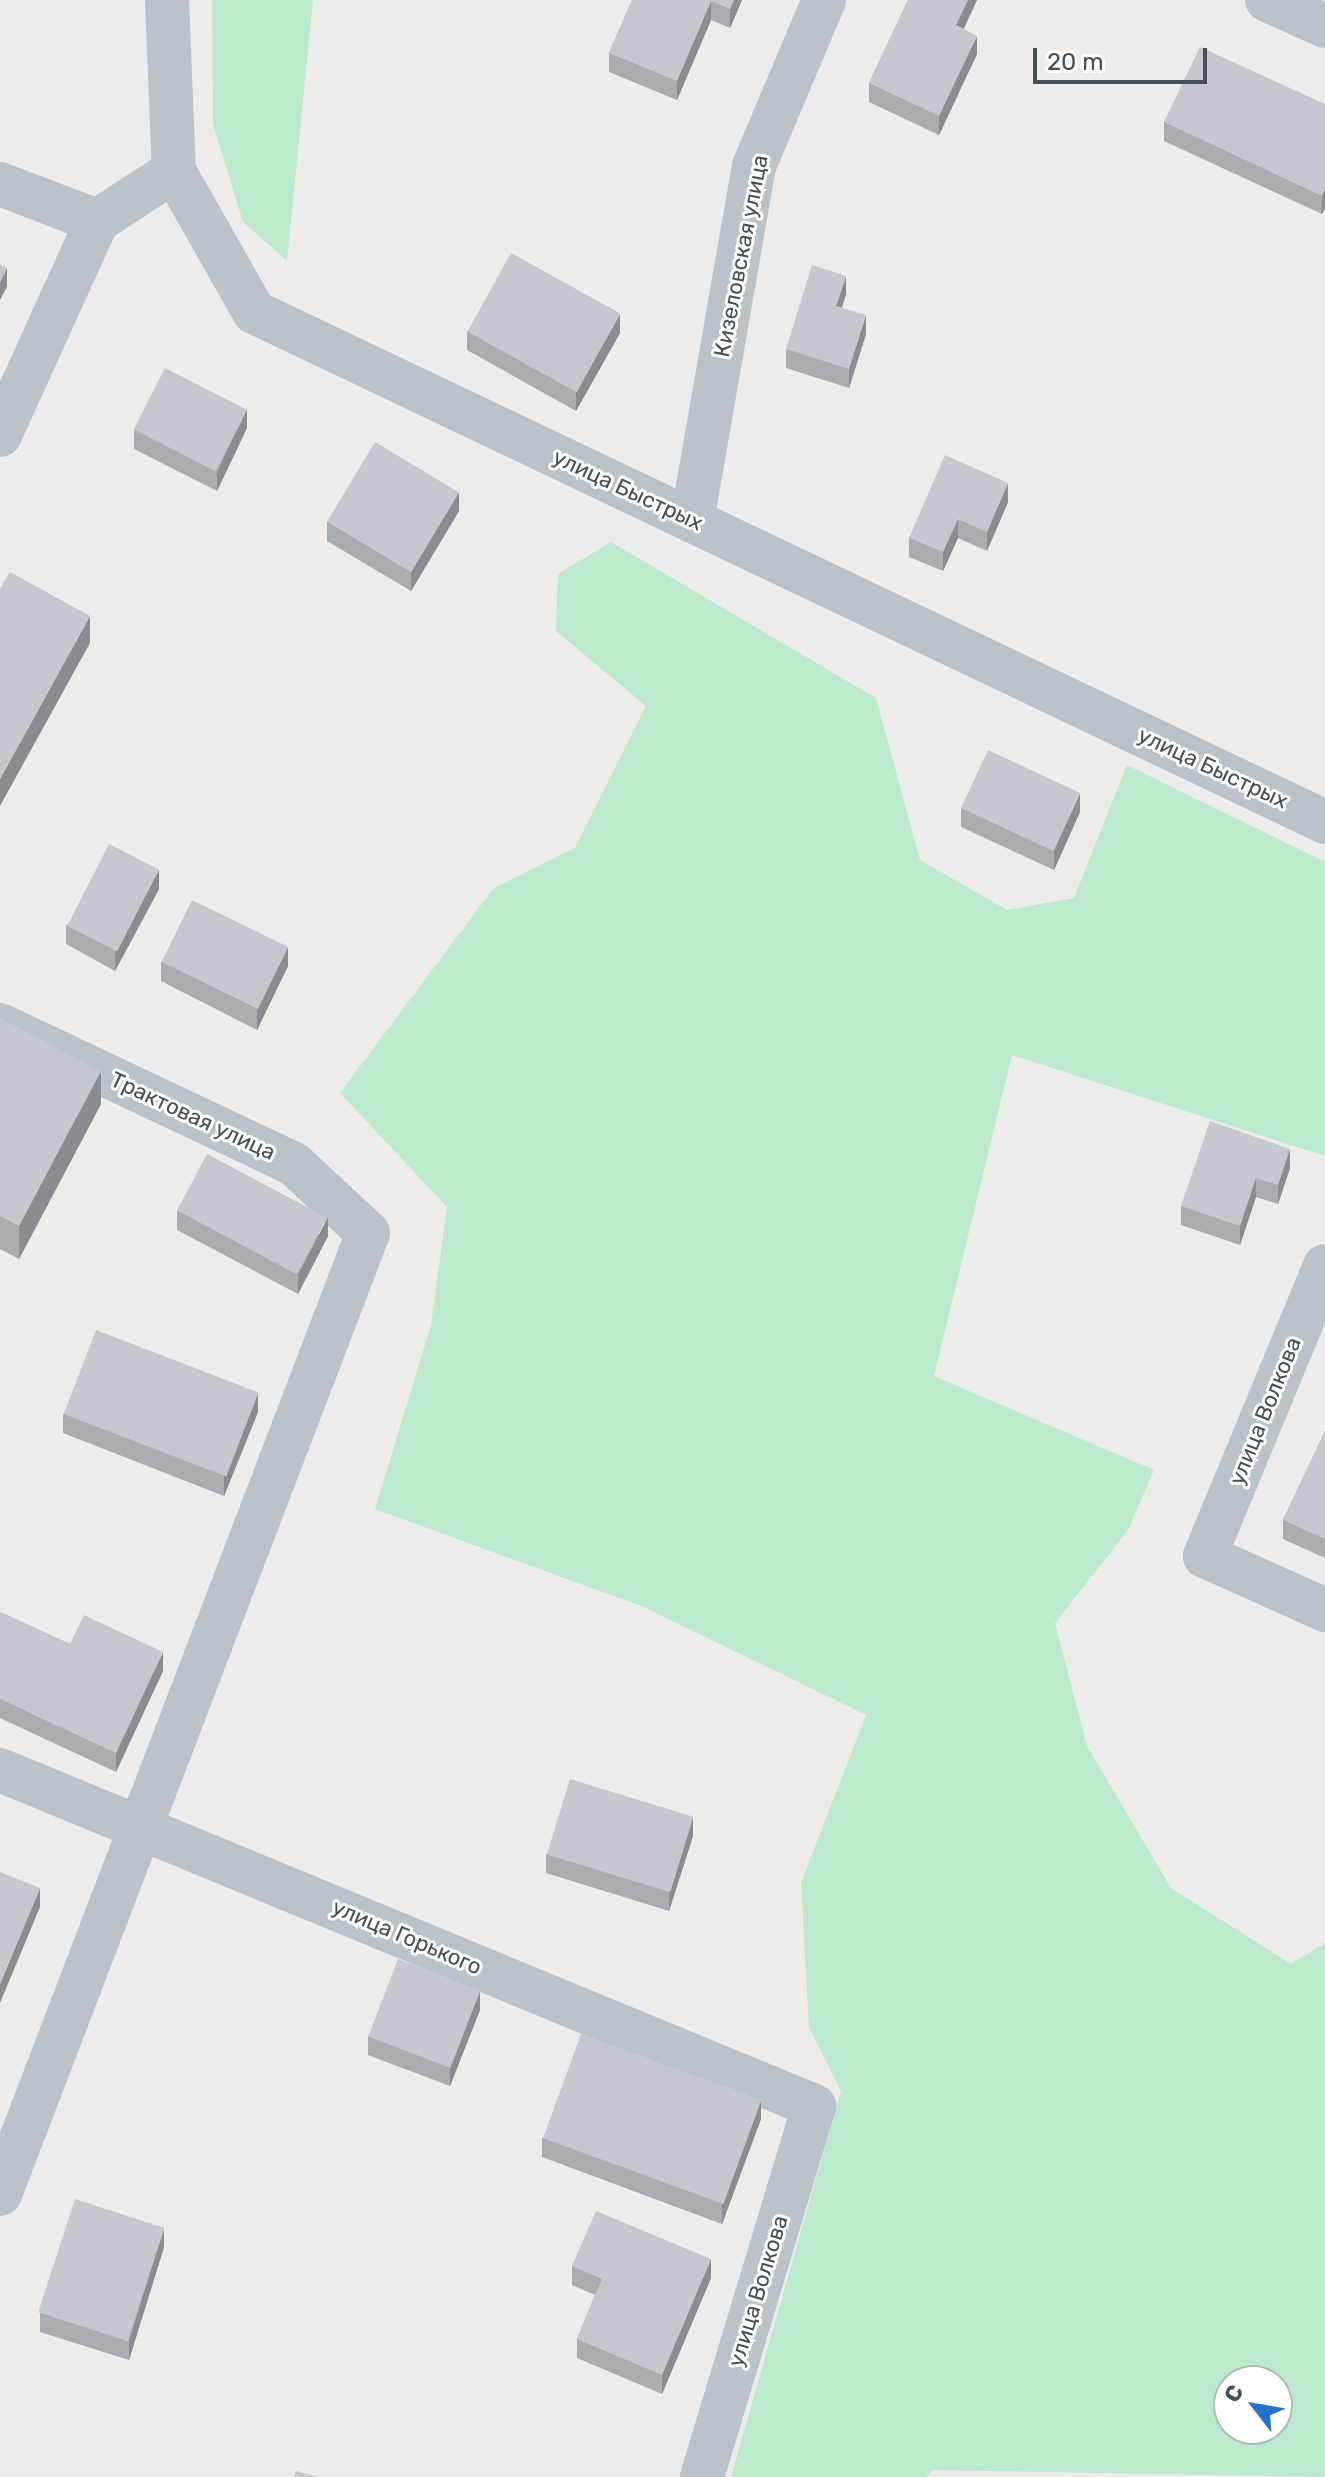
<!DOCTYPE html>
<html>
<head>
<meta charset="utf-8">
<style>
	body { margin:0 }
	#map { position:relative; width:1325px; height:2477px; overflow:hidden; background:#eeebeb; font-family:Rubik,sans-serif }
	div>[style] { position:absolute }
	.green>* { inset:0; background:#bbeacd }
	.minor>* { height:44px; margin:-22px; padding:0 22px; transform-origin:22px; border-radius:22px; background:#bac3ca }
	.wall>* { inset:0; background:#a9acb1 }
	.shaded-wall>* { inset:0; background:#8a8c90 }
	.building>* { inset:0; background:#c5c8ce; transform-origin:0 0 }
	span { translate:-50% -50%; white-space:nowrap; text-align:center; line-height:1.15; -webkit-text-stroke:6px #fff; paint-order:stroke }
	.street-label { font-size:22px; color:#454f57 }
	.north { position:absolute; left:1213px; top:2365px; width:80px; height:80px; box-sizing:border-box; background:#fff; border:2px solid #b5b9bc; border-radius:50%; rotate:301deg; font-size:22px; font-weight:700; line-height:32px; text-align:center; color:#454f57 }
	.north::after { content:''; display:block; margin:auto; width:28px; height:36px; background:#2670cd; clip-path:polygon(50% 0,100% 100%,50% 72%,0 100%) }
	.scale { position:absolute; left:1033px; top:48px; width:174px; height:36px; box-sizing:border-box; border:4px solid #454f57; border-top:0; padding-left:10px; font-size:24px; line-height:28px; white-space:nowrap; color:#454f57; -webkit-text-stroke:6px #fff; paint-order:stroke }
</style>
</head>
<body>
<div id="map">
	<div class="green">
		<i style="clip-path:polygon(212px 0,313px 0,287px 261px,243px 222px,213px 124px)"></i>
		<i style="clip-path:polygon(evenodd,611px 542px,876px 698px,920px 860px,1007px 910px,1074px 898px,1127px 765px,1325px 862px,1325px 1156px,1012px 1055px,934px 1376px,1154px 1470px,1128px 1530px,1055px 1623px,1087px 1746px,1171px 1888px,1291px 1964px,1325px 1943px,1325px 2477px,932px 2470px,927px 2477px,731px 2477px,841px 2091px,809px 2027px,801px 1883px,866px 1715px,644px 1607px,375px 1509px,431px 1325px,447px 1207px,340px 1093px,493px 889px,575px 848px,646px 706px,556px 631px,558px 574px,611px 542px,1229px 2381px,1277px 2381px,1277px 2429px,1229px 2429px,1229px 2381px)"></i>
	</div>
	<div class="minor">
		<i style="left:167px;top:0;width:171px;rotate:87.7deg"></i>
		<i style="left:1267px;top:0;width:64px;rotate:24.1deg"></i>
		<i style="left:0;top:184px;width:104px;rotate:20.9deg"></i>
		<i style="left:97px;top:221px;width:92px;rotate:-33deg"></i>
		<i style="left:174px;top:171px;width:162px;rotate:60.4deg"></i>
		<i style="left:254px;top:312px;width:1186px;rotate:25.46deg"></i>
		<i style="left:0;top:435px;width:235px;rotate:-65.6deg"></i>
		<i style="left:692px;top:521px;width:360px;rotate:-80.1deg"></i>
		<i style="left:754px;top:166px;width:180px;rotate:-67.1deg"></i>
		<i style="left:0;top:1025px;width:325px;rotate:25.3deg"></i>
		<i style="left:294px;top:1164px;width:101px;rotate:43deg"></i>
		<i style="left:368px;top:1233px;width:1029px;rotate:110.95deg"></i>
		<i style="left:1325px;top:1266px;width:314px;rotate:112.5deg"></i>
		<i style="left:1205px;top:1556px;width:132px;rotate:24.2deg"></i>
		<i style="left:0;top:1770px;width:881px;rotate:22.43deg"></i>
		<i style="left:814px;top:2106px;width:388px;rotate:106.8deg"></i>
	</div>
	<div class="wall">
		<i style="clip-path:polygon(632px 0,742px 0,730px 28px,711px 20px,677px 100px,609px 72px,609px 53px)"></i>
		<i style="clip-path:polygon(908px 0,977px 0,964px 29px,977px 54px,939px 135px,869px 102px,869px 83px)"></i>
		<i style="clip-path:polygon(1325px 104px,1325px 208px,1322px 214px,1164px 141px,1164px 122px)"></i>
		<i style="clip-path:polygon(846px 295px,842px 307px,866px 334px,849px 388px,786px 368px,786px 349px)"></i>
		<i style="clip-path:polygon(467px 331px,620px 333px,576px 411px,467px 350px)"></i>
		<i style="clip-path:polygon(247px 428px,217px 491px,134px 449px,134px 430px)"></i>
		<i style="clip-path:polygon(1008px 502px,987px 551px,958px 538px,943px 571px,909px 557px,909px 538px)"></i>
		<i style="clip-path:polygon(459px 511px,411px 591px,327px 541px,327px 522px)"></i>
		<i style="clip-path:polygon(961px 808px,1080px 812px,1054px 870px,961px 827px)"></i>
		<i style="clip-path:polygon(159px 889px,115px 971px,66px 944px,66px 925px)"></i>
		<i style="clip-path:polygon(161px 962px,288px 966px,257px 1030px,161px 981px)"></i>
		<i style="clip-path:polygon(0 1018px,101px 1104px,19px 1259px,0 1249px)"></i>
		<i style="clip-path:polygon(1290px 1149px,1290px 1168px,1278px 1204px,1256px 1197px,1240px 1245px,1181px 1225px,1181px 1206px)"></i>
		<i style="clip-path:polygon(177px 1211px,328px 1236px,298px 1294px,177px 1230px)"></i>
		<i style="clip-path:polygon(258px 1412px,224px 1496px,63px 1433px,63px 1414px)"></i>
		<i style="clip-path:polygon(1325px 1431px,1325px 1558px,1283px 1539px,1283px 1520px)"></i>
		<i style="clip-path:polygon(0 1612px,70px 1644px,163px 1671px,116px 1772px,0 1718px)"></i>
		<i style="clip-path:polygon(693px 1836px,669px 1911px,546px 1873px,546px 1854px)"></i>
		<i style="clip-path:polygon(480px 2010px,450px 2086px,368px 2055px,368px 2036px)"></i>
		<i style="clip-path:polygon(761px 2119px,722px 2224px,542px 2157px,542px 2138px)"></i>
		<i style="clip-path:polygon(164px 2247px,129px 2360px,40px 2332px,40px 2313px)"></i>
		<i style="clip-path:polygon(572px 2266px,711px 2278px,662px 2394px,577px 2358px,577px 2339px,595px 2295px,572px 2285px)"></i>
	</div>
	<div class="shaded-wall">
		<i style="clip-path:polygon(734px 0,742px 0,730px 28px,730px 9px)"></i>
		<i style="clip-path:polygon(968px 0,977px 0,956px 44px,956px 25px)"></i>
		<i style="clip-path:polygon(711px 1px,711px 20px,677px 100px,677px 81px)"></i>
		<i style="clip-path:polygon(977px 36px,977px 54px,939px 135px,939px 116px)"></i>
		<i style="clip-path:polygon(1325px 189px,1325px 208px,1322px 214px,1322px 196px)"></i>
		<i style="clip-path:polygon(7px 268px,7px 287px,0 300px,0 282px)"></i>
		<i style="clip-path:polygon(846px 276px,846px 295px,836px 324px,836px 306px)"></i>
		<i style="clip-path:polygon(620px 314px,620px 333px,576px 411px,576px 392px)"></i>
		<i style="clip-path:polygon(866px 315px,866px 334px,849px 388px,849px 369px)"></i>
		<i style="clip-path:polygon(247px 409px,247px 428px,217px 491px,217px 472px)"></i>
		<i style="clip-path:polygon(1008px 483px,1008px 502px,987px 551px,987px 532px)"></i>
		<i style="clip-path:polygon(459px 492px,459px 511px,411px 591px,411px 572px)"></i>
		<i style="clip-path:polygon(958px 519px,958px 538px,943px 571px,943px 552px)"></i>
		<i style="clip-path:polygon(90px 616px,90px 643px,0 806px,0 779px)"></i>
		<i style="clip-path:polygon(1080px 793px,1080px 812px,1054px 870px,1054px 851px)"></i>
		<i style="clip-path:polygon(159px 870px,159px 889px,115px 971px,115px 952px)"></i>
		<i style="clip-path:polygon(288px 947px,288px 966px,257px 1030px,257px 1011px)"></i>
		<i style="clip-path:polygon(101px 1071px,101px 1104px,19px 1259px,19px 1226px)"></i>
		<i style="clip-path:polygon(1290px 1149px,1290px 1168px,1278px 1204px,1278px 1185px)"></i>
		<i style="clip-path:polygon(1256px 1178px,1256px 1197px,1240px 1245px,1240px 1226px)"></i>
		<i style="clip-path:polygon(328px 1217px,328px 1236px,298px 1294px,298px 1275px)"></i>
		<i style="clip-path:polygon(258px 1393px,258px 1412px,224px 1496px,224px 1477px)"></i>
		<i style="clip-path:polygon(163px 1652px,163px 1671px,116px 1772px,116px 1753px)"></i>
		<i style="clip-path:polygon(693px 1817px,693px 1836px,669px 1911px,669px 1892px)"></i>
		<i style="clip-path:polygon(40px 1888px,40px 1907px,0 2003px,0 1984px)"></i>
		<i style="clip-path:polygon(480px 1991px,480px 2010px,450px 2086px,450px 2067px)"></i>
		<i style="clip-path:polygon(761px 2100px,761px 2119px,722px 2224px,722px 2205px)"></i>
		<i style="clip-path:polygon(164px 2228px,164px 2247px,129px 2360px,129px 2341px)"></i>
		<i style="clip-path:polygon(711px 2259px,711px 2278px,662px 2394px,662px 2375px)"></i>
	</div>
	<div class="building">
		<i style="clip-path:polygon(632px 0,734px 0,730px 9px,711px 1px,677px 81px,609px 53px)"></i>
		<i style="clip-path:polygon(908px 0,968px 0,956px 25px,977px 36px,939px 116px,869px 83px)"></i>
		<i style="clip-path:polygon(1200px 47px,1325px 104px,1325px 189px,1322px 196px,1164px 122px)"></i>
		<i style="left:511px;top:253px;width:125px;height:90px;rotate:29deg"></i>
		<i style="clip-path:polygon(0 264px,7px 268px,0 282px)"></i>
		<i style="clip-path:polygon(812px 265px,846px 276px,836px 306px,866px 315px,849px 369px,786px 349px)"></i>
		<i style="left:165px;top:368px;width:92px;height:69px;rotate:27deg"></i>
		<i style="left:375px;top:442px;width:98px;height:93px;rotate:31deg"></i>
		<i style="clip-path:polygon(945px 455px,1008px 483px,987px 532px,958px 519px,943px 552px,909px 538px)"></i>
		<i style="clip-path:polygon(10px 572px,90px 616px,0 779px,0 589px)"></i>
		<i style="left:988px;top:750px;width:102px;height:64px;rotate:25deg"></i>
		<i style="left:109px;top:844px;width:56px;height:92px;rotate:27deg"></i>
		<i style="left:192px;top:900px;width:107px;height:69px;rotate:26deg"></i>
		<i style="clip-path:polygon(0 1018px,101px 1071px,19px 1226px,0 1216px)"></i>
		<i style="clip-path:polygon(1210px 1121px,1290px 1149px,1278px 1185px,1256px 1178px,1240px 1226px,1181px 1206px)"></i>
		<i style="left:207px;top:1154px;width:136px;height:64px;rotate:28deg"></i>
		<i style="left:96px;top:1330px;width:174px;height:90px;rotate:21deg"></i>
		<i style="clip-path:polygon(1325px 1431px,1325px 1539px,1283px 1520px)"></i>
		<i style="clip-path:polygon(0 1612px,70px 1644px,84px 1615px,163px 1652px,116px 1753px,0 1699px)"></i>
		<i style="left:570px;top:1779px;width:129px;height:79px;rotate:17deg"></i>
		<i style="clip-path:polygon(0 1872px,40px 1888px,0 1984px)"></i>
		<i style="left:398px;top:1959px;width:88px;height:83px;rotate:21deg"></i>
		<i style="left:581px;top:2034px;width:192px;height:111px;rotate:20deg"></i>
		<i style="left:75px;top:2199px;width:94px;height:119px;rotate:18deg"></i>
		<i style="clip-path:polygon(596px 2211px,711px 2259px,662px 2375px,577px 2339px,602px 2279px,572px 2266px)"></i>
		<i style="clip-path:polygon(296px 2471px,318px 2477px,294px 2477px)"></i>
	</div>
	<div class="street-label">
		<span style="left:741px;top:256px;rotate:-79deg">Кизеловская улица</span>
		<span style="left:628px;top:490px;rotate:25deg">улица Быстрых</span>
		<span style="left:1213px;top:768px;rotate:25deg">улица Быстрых</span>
		<span style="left:193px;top:1116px;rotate:25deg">Трактовая улица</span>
		<span style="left:1265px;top:1411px;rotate:-68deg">улица Волкова</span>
		<span style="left:407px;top:1937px;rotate:23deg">улица Горького</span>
		<span style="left:758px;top:2291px;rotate:-73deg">улица Волкова</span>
	</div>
	<div class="north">С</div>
	<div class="scale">20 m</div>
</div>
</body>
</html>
